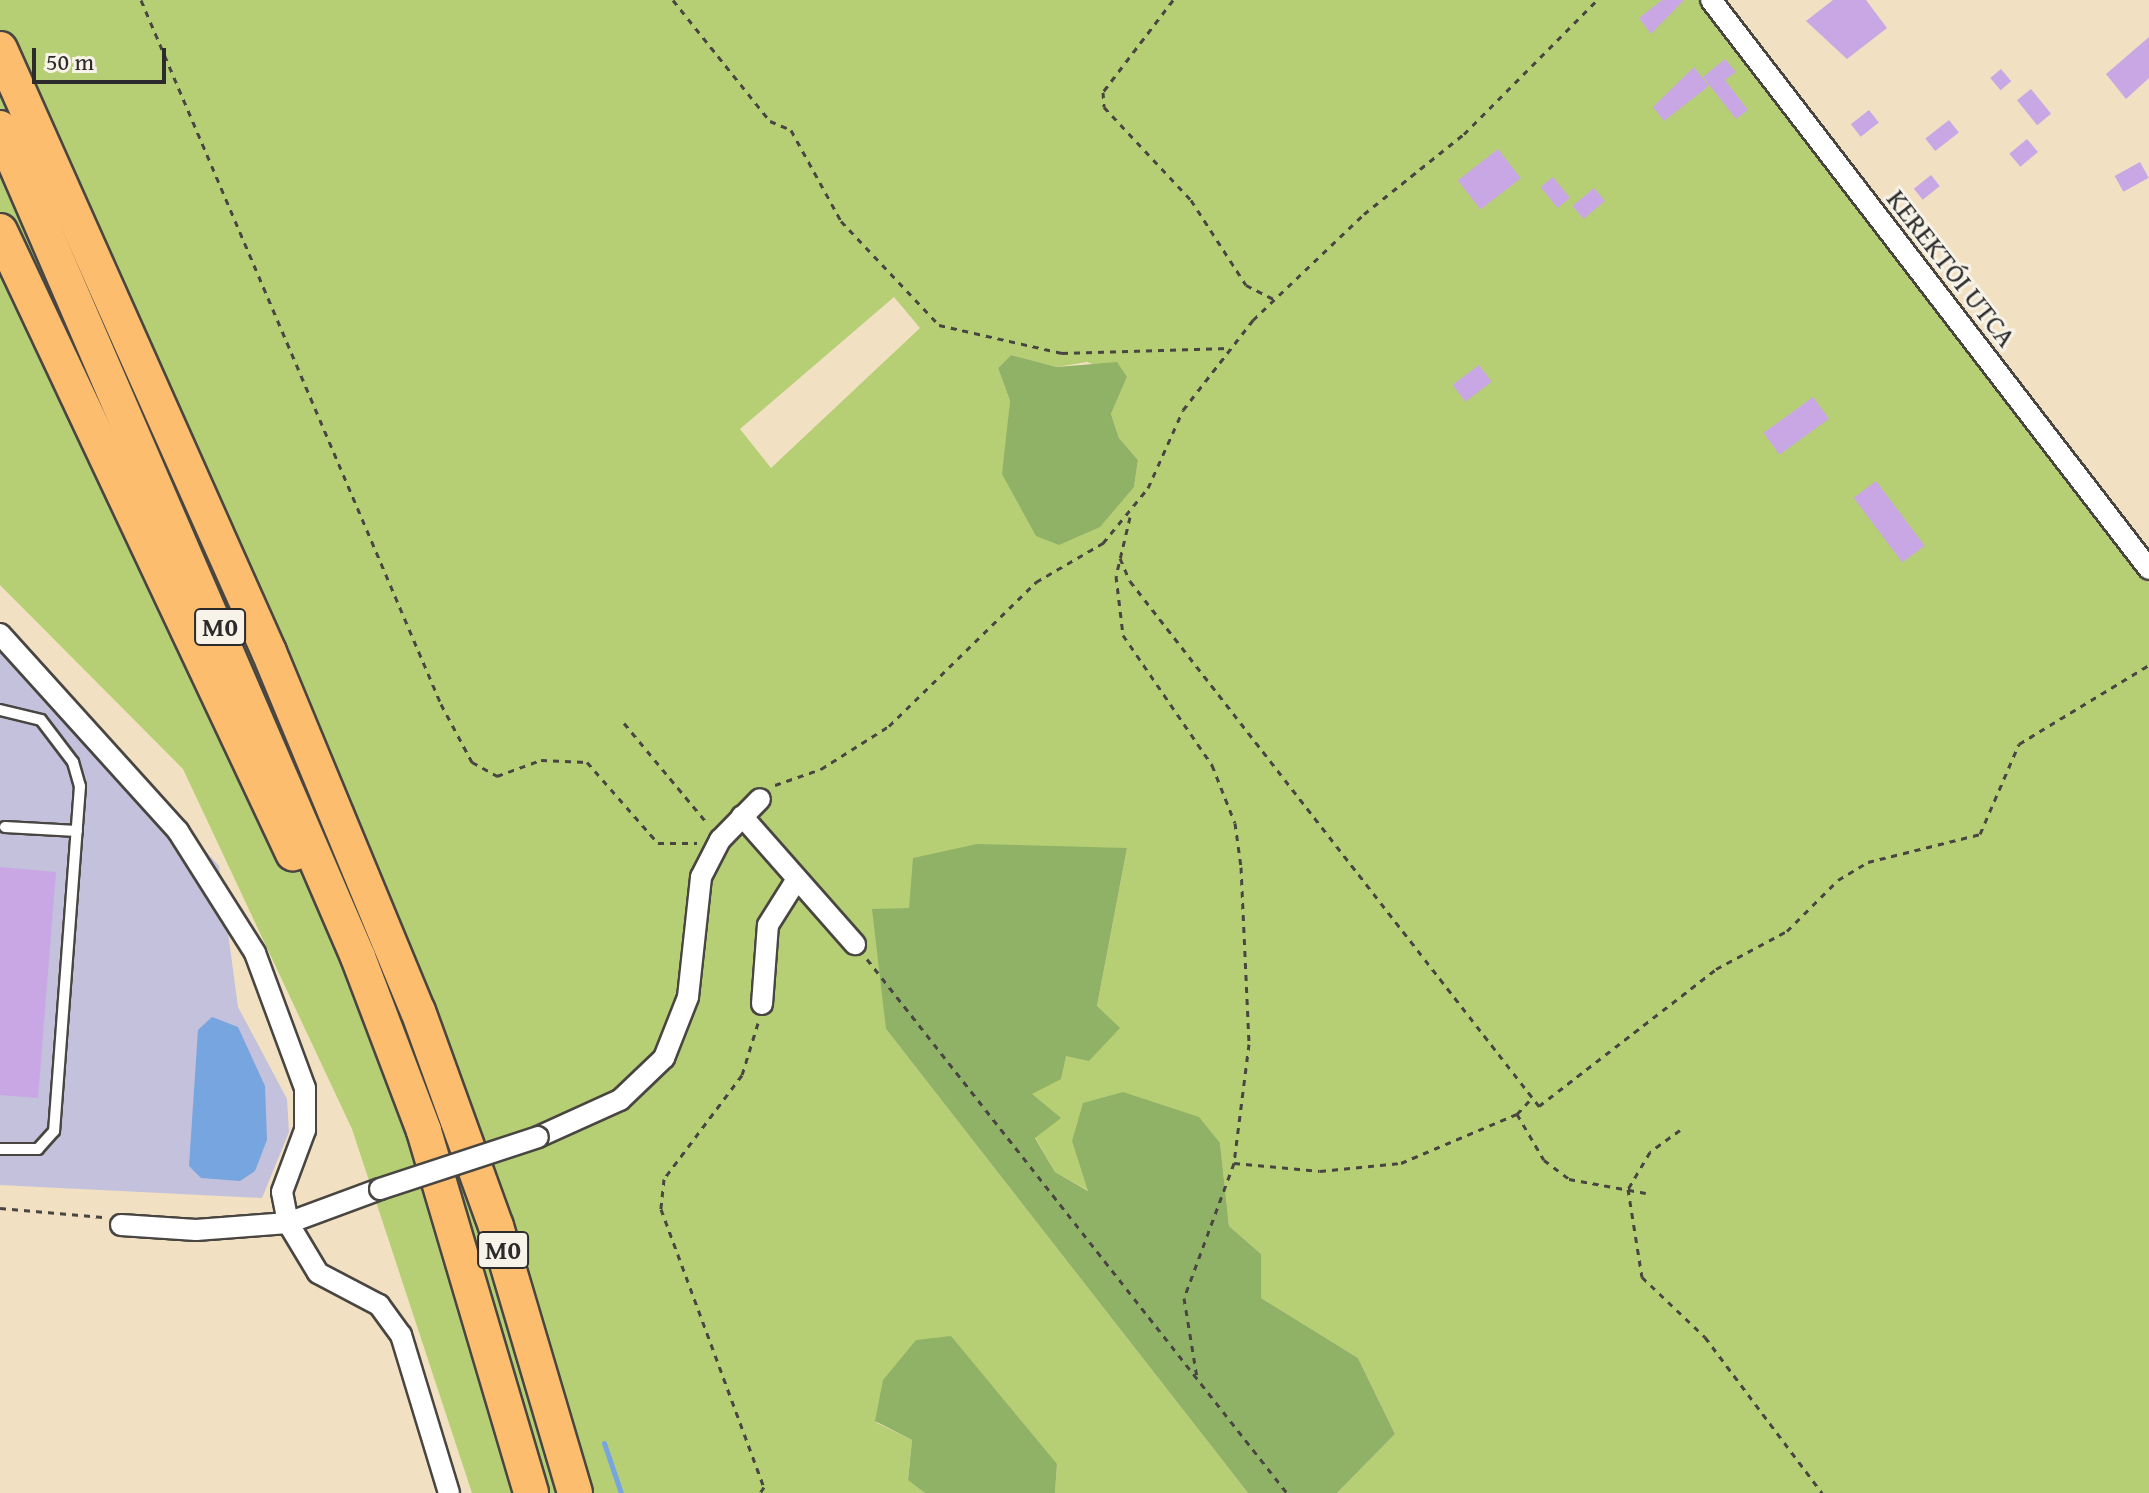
<!DOCTYPE html>
<html>
<head>
<meta charset="utf-8">
<style>
	body { margin:0 }
	#map { position:relative; width:2149px; height:1493px; overflow:hidden; background:#f1e0c2; font-family:"Gentium Book Plus",serif }
	div>[style] { position:absolute }
	.industrial>* { inset:0; background:#c3c1dc }
	.green>* { inset:0; background:#b6cf74 }
	.forest>* { inset:0; background:#90b266 }
	.water>* { inset:0; background:#77a5e0 }
	.stream>* { height:5px; margin:-2.5px; padding:0 2.5px; transform-origin:2.5px; border-radius:2.5px; background:#77a5e0 }
	.building>* { inset:0; background:#c9a7e5; transform-origin:0 0 }
	.path>* { height:3px; margin-top:-1.5px; transform-origin:0; background:repeating-linear-gradient(90deg,#494642 0 6px,transparent 0 12px) }
	.roads { filter:drop-shadow(2px 0 #494642) drop-shadow(-2px 0 #494642) drop-shadow(0 2px #494642) drop-shadow(0 -2px #494642) }
	.service>* { height:10px; margin:-5px; padding:0 5px; transform-origin:5px; border-radius:5px; background:#fff }
	.minor>* { height:20px; margin:-10px; padding:0 10px; transform-origin:10px; border-radius:10px; background:#fff }
	.trunk>* { height:34px; margin:-17px; padding:0 17px; transform-origin:17px; border-radius:17px; background:#fcbd6f }
	.bridges { filter:drop-shadow(2px 0 #494642) drop-shadow(-2px 0 #494642) drop-shadow(0 2px #494642) drop-shadow(0 -2px #494642) }
	.minor-bridge>* { height:20px; margin:-10px; padding:0 10px; transform-origin:10px; border-radius:10px; background:#fff }
	span { translate:-50% -50%; white-space:nowrap; text-align:center; line-height:1.15; -webkit-text-stroke:6px #f7f3e8; paint-order:stroke }
	.shield-label span { padding:2px 6px; background:#f7f3e8; border:2px solid; border-radius:6px; -webkit-text-stroke-width:0 }
	.shield-label { font-size:26px; color:#2b2b2b; font-weight:700 }
	.street-label { font-size:28px; color:#2b2b2b }
	.scale { position:absolute; left:32px; top:48px; width:134px; height:36px; box-sizing:border-box; border:4px solid #2b2b2b; border-top:0; padding-left:10px; font-size:24px; line-height:28px; white-space:nowrap; color:#2b2b2b; -webkit-text-stroke:6px #f7f3e8; paint-order:stroke }
</style>
</head>
<body>
<div id="map">
	<div class="industrial">
		<i style="clip-path:polygon(0 625px,219px 866px,238px 1007px,287px 1099px,289px 1132px,262px 1198px,0 1185px)"></i>
	</div>
	<div class="green">
		<i style="clip-path:polygon(evenodd,0 0,1709px 0,1925px 295px,2149px 583px,2149px 1493px,1337px 1493px,1395px 1434px,1358px 1358px,1261px 1298px,1261px 1254px,1229px 1226px,1220px 1143px,1089px 1191px,1055px 1172px,1035px 1137px,1031px 1094px,1097px 1006px,1127px 848px,909px 909px,886px 1029px,1248px 1493px,1055px 1493px,1057px 1464px,875px 1422px,912px 1440px,908px 1479px,925px 1493px,472px 1493px,352px 1129px,183px 769px,0 585px,0 0,894px 297px,920px 328px,771px 468px,740px 429px,894px 297px,0 0,1011px 355px,1057px 367px,1087px 362px,1127px 377px,1111px 414px,1119px 438px,1138px 460px,1134px 487px,1007px 435px,1010px 401px,998px 368px,1011px 355px)"></i>
	</div>
	<div class="forest">
		<i style="clip-path:polygon(1011px 355px,1057px 367px,1117px 362px,1127px 377px,1111px 414px,1119px 438px,1138px 460px,1134px 487px,1100px 527px,1059px 545px,1036px 536px,1002px 474px,1010px 401px,998px 368px)"></i>
		<i style="clip-path:polygon(977px 844px,1127px 848px,1097px 1006px,1120px 1028px,1089px 1061px,1066px 1056px,1061px 1079px,1032px 1094px,1061px 1118px,1035px 1138px,1055px 1172px,1088px 1191px,1072px 1141px,1083px 1103px,1123px 1092px,1199px 1117px,1220px 1143px,1229px 1226px,1261px 1254px,1261px 1298px,1358px 1358px,1395px 1434px,1337px 1493px,1248px 1493px,886px 1029px,872px 909px,909px 908px,913px 858px)"></i>
		<i style="clip-path:polygon(951px 1336px,1057px 1464px,1055px 1493px,925px 1493px,908px 1480px,912px 1440px,875px 1421px,883px 1380px,916px 1340px)"></i>
	</div>
	<div class="water">
		<i style="clip-path:polygon(212px 1017px,238px 1027px,265px 1086px,267px 1140px,255px 1171px,240px 1181px,201px 1178px,189px 1166px,198px 1030px)"></i>
	</div>
	<div class="stream">
		<i style="left:604px;top:1443px;width:53px;rotate:71.2deg"></i>
	</div>
	<div class="building">
		<i style="clip-path:polygon(1662px 0,1684px 0,1651px 34px,1639px 18px)"></i>
		<i style="clip-path:polygon(1833px 0,1866px 0,1887px 28px,1847px 59px,1806px 21px)"></i>
		<i style="clip-path:polygon(2149px 37px,2149px 78px,2126px 99px,2106px 74px)"></i>
		<i style="clip-path:polygon(1725px 59px,1736px 72px,1725px 80px,1748px 110px,1736px 119px,1703px 77px)"></i>
		<i style="clip-path:polygon(1694px 67px,1709px 86px,1664px 121px,1653px 107px)"></i>
		<i style="left:2001px;top:69px;width:16px;height:14px;rotate:50deg"></i>
		<i style="left:2031px;top:89px;width:32px;height:18px;rotate:51deg"></i>
		<i style="left:1869px;top:110px;width:16px;height:23px;rotate:52deg"></i>
		<i style="left:1949px;top:120px;width:16px;height:30px;rotate:52deg"></i>
		<i style="left:2027px;top:139px;width:17px;height:23px;rotate:50deg"></i>
		<i style="left:1498px;top:149px;width:37px;height:51px;rotate:52deg"></i>
		<i style="left:2140px;top:162px;width:18px;height:29px;rotate:61deg"></i>
		<i style="left:1931px;top:175px;width:14px;height:22px;rotate:51deg"></i>
		<i style="left:1553px;top:177px;width:27px;height:16px;rotate:51deg"></i>
		<i style="left:1594px;top:188px;width:17px;height:28px;rotate:50deg"></i>
		<i style="left:1479px;top:365px;width:21px;height:33px;rotate:53deg"></i>
		<i style="left:1813px;top:397px;width:27px;height:61px;rotate:54deg"></i>
		<i style="left:1876px;top:481px;width:81px;height:28px;rotate:53deg"></i>
		<i style="clip-path:polygon(0 867px,56px 872px,38px 1098px,0 1095px)"></i>
	</div>
	<div class="path">
		<i style="left:141px;top:0;width:765px;rotate:66.92deg"></i>
		<i style="left:441px;top:704px;width:66px;rotate:61.9deg"></i>
		<i style="left:472px;top:762px;width:29px;rotate:29deg"></i>
		<i style="left:497px;top:776px;width:47px;rotate:-20deg"></i>
		<i style="left:541px;top:760px;width:46px;rotate:2.5deg"></i>
		<i style="left:587px;top:762px;width:108px;rotate:48.8deg"></i>
		<i style="left:658px;top:843px;width:39px"></i>
		<i style="left:673px;top:0;width:155px;rotate:51.3deg"></i>
		<i style="left:770px;top:121px;width:23px;rotate:23deg"></i>
		<i style="left:791px;top:130px;width:104px;rotate:61.2deg"></i>
		<i style="left:841px;top:221px;width:143px;rotate:46.7deg"></i>
		<i style="left:939px;top:325px;width:126px;rotate:12.8deg"></i>
		<i style="left:1062px;top:353px;width:167px;rotate:-1.7deg"></i>
		<i style="left:1173px;top:0;width:116px;rotate:127.3deg"></i>
		<i style="left:1103px;top:92px;width:15px;rotate:86deg"></i>
		<i style="left:1104px;top:107px;width:127px;rotate:46.9deg"></i>
		<i style="left:1191px;top:200px;width:101px;rotate:57.1deg"></i>
		<i style="left:1246px;top:285px;width:31px;rotate:27deg"></i>
		<i style="left:1130px;top:517px;width:61px;rotate:103.3deg"></i>
		<i style="left:1116px;top:576px;width:59px;rotate:83.2deg"></i>
		<i style="left:1123px;top:635px;width:158px;rotate:55.6deg"></i>
		<i style="left:1212px;top:765px;width:62px;rotate:68.4deg"></i>
		<i style="left:1235px;top:823px;width:44px;rotate:82.2deg"></i>
		<i style="left:1241px;top:867px;width:177px;rotate:87.4deg"></i>
		<i style="left:1249px;top:1044px;width:120px;rotate:97.2deg"></i>
		<i style="left:1234px;top:1163px;width:144px;rotate:110.3deg"></i>
		<i style="left:1184px;top:1298px;width:80px;rotate:80.7deg"></i>
		<i style="left:1120px;top:558px;width:25px;rotate:67deg"></i>
		<i style="left:1130px;top:581px;width:666px;rotate:52.08deg"></i>
		<i style="left:1539px;top:1106px;width:224px;rotate:-37.7deg"></i>
		<i style="left:1716px;top:969px;width:81px;rotate:-28.2deg"></i>
		<i style="left:1787px;top:931px;width:72px;rotate:-45deg"></i>
		<i style="left:1838px;top:880px;width:35px;rotate:-31deg"></i>
		<i style="left:1868px;top:862px;width:115px;rotate:-14deg"></i>
		<i style="left:1980px;top:834px;width:98px;rotate:-66.6deg"></i>
		<i style="left:2019px;top:744px;width:152px;rotate:-31.3deg"></i>
		<i style="left:624px;top:723px;width:131px;rotate:50.3deg"></i>
		<i style="left:775px;top:785px;width:49px;rotate:-19.2deg"></i>
		<i style="left:821px;top:769px;width:80px;rotate:-32.3deg"></i>
		<i style="left:889px;top:726px;width:206px;rotate:-44.4deg"></i>
		<i style="left:1036px;top:582px;width:78px;rotate:-30.2deg"></i>
		<i style="left:1103px;top:543px;width:71px;rotate:-50.7deg"></i>
		<i style="left:1148px;top:488px;width:85px;rotate:-65.8deg"></i>
		<i style="left:1183px;top:410px;width:114px;rotate:-52.1deg"></i>
		<i style="left:1253px;top:320px;width:153px;rotate:-43.7deg"></i>
		<i style="left:1364px;top:214px;width:128px;rotate:-38.7deg"></i>
		<i style="left:1464px;top:134px;width:189px;rotate:-45.2deg"></i>
		<i style="left:867px;top:959px;width:679px;rotate:51.81deg"></i>
		<i style="left:758px;top:1023px;width:54px;rotate:107.1deg"></i>
		<i style="left:742px;top:1075px;width:130px;rotate:126.9deg"></i>
		<i style="left:664px;top:1179px;width:30px;rotate:96deg"></i>
		<i style="left:661px;top:1209px;width:296px;rotate:69.7deg"></i>
		<i style="left:764px;top:1487px;width:7px;rotate:124deg"></i>
		<i style="left:1517px;top:1114px;width:53px;rotate:59.6deg"></i>
		<i style="left:1544px;top:1160px;width:31px;rotate:37deg"></i>
		<i style="left:1569px;top:1179px;width:78px;rotate:10.3deg"></i>
		<i style="left:1680px;top:1130px;width:37px;rotate:144deg"></i>
		<i style="left:1650px;top:1152px;width:43px;rotate:120.7deg"></i>
		<i style="left:1628px;top:1189px;width:89px;rotate:81deg"></i>
		<i style="left:1642px;top:1277px;width:87px;rotate:43.6deg"></i>
		<i style="left:1705px;top:1337px;width:195px;rotate:53.1deg"></i>
		<i style="left:1234px;top:1163px;width:86px;rotate:5.3deg"></i>
		<i style="left:1320px;top:1171px;width:81px;rotate:-5.6deg"></i>
		<i style="left:1401px;top:1163px;width:126px;rotate:-22.9deg"></i>
		<i style="left:1517px;top:1114px;width:18px;rotate:-47deg"></i>
		<i style="left:0;top:1208px;width:103px;rotate:5deg"></i>
	</div>
	<div class="roads">
		<div class="service">
			<i style="left:0;top:710px;width:42px;rotate:13.7deg"></i>
			<i style="left:41px;top:720px;width:53px;rotate:52.7deg"></i>
			<i style="left:73px;top:762px;width:25px;rotate:74deg"></i>
			<i style="left:80px;top:786px;width:346px;rotate:94.3deg"></i>
			<i style="left:54px;top:1131px;width:24px;rotate:132deg"></i>
			<i style="left:38px;top:1149px;width:38px;rotate:180deg"></i>
			<i style="left:5px;top:827px;width:72px;rotate:3.2deg"></i>
		</div>
		<div class="minor">
			<i style="left:1711px;top:0;width:718px;rotate:52.41deg"></i>
			<i style="left:0;top:634px;width:266px;rotate:47.9deg"></i>
			<i style="left:178px;top:831px;width:144px;rotate:57.7deg"></i>
			<i style="left:255px;top:953px;width:144px;rotate:69.7deg"></i>
			<i style="left:305px;top:1088px;width:42px;rotate:90deg"></i>
			<i style="left:305px;top:1130px;width:66px;rotate:110.4deg"></i>
			<i style="left:282px;top:1192px;width:32px;rotate:79deg"></i>
			<i style="left:288px;top:1223px;width:58px;rotate:59deg"></i>
			<i style="left:318px;top:1273px;width:69px;rotate:27.7deg"></i>
			<i style="left:379px;top:1305px;width:37px;rotate:54deg"></i>
			<i style="left:401px;top:1335px;width:165px;rotate:73.1deg"></i>
			<i style="left:742px;top:816px;width:171px;rotate:48.6deg"></i>
			<i style="left:762px;top:1004px;width:79px;rotate:-85.7deg"></i>
			<i style="left:768px;top:925px;width:54px;rotate:-57.8deg"></i>
			<i style="left:538px;top:1137px;width:90px;rotate:-24.3deg"></i>
			<i style="left:620px;top:1100px;width:61px;rotate:-43.7deg"></i>
			<i style="left:664px;top:1058px;width:66px;rotate:-68.5deg"></i>
			<i style="left:688px;top:997px;width:121px;rotate:-83.8deg"></i>
			<i style="left:701px;top:877px;width:42px;rotate:-62.8deg"></i>
			<i style="left:720px;top:840px;width:57px;rotate:-45.7deg"></i>
			<i style="left:121px;top:1225px;width:75px;rotate:3.8deg"></i>
			<i style="left:196px;top:1230px;width:92px;rotate:-4.4deg"></i>
			<i style="left:288px;top:1223px;width:98px;rotate:-20.3deg"></i>
		</div>
		<div class="trunk">
			<i style="left:0;top:49px;width:660px;rotate:65.96deg"></i>
			<i style="left:269px;top:652px;width:389px;rotate:67.5deg"></i>
			<i style="left:418px;top:1011px;width:229px;rotate:70.1deg"></i>
			<i style="left:496px;top:1226px;width:278px;rotate:73.5deg"></i>
			<i style="left:0;top:128px;width:903px;rotate:66.64deg"></i>
			<i style="left:358px;top:957px;width:186px;rotate:69.2deg"></i>
			<i style="left:424px;top:1131px;width:377px;rotate:73.5deg"></i>
			<i style="left:0;top:231px;width:688px;rotate:64.78deg"></i>
		</div>
	</div>
	<div class="bridges">
		<div class="minor-bridge">
			<i style="left:380px;top:1189px;width:166px;rotate:-18.2deg"></i>
		</div>
	</div>
	<div class="shield-label">
		<span style="left:220px;top:627px">M0</span>
		<span style="left:503px;top:1250px">M0</span>
	</div>
	<div class="street-label">
		<span style="left:1952px;top:268px;rotate:52deg">KEREKTÓI UTCA</span>
	</div>
	<div class="scale">50 m</div>
</div>
</body>
</html>
